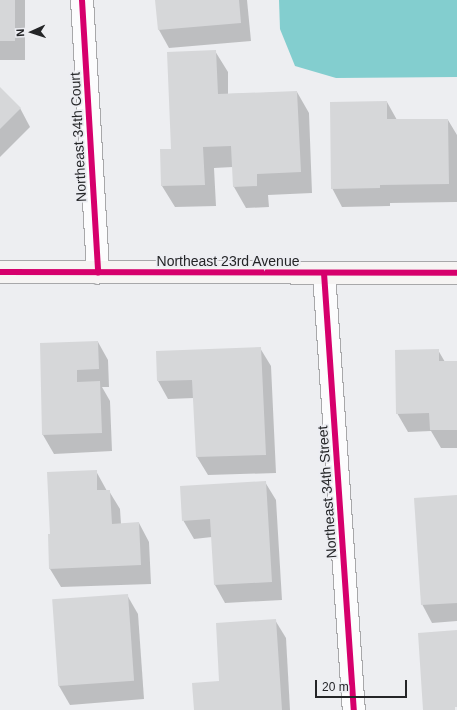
<!DOCTYPE html>
<html>
<head>
<meta charset="utf-8">
<style>
	body { margin:0 }
	#map { position:relative; width:457px; height:710px; overflow:hidden; background:#edeef1; font-family:Helvetica,sans-serif }
	div>[style] { position:absolute }
	.water>* { inset:0; background:#83cecf }
	.shadow>* { inset:0; background:#0003; transform-origin:0 0 }
	.building>* { inset:0; background:#d6d7d9; transform-origin:0 0 }
	.roads { filter:drop-shadow(1px 0 #a8a8aa) drop-shadow(-1px 0 #a8a8aa) drop-shadow(0 1px #a8a8aa) drop-shadow(0 -1px #a8a8aa) }
	.street>* { height:22px; margin:-11px; padding:0 11px; transform-origin:11px; border-radius:11px; background:#fcfcfd }
	.secondary>* { height:22px; margin:-11px; padding:0 11px; transform-origin:11px; border-radius:11px; background:#f6f4f3 }
	.cycleway>* { height:6px; margin:-3px; padding:0 3px; transform-origin:3px; border-radius:3px; background:#d6006c }
	span { translate:-50% -50%; white-space:nowrap; text-align:center; line-height:1.15; -webkit-text-stroke:3.5px #ecedf2; paint-order:stroke }
	.street-label { font-size:14px; color:#242527 }
	.north { position:absolute; left:12px; top:12px; width:40px; height:40px; -webkit-text-stroke:3px #ecedf2; paint-order:stroke; rotate:267deg; font-size:11px; font-weight:700; line-height:16px; text-align:center; color:#242527 }
	.north::after { content:''; display:block; margin:auto; width:14px; height:18px; background:#242527; clip-path:polygon(50% 0,100% 100%,50% 72%,0 100%) }
	.scale { position:absolute; left:315px; top:680px; width:92px; height:18px; box-sizing:border-box; border:2px solid #242527; border-top:0; padding-left:5px; font-size:12px; line-height:14px; white-space:nowrap; color:#242527; -webkit-text-stroke:3px #ecedf2; paint-order:stroke }
</style>
</head>
<body>
<div id="map">
	<div class="water">
		<i style="clip-path:polygon(279px 0,457px 0,457px 77px,336px 78px,295px 66px,280px 29px)"></i>
	</div>
	<div class="shadow">
		<i style="left:0;top:0;width:25px;height:60px"></i>
		<i style="clip-path:polygon(156px 0,247px 0,251px 41px,169px 48px,159px 30px)"></i>
		<i style="clip-path:polygon(215px 51px,228px 72px,228px 94px,297px 92px,309px 113px,312px 193px,268px 195px,269px 207px,246px 208px,234px 187px,233px 167px,214px 168px,216px 206px,175px 207px,162px 186px,161px 150px,172px 150px)"></i>
		<i style="clip-path:polygon(0 89px,20px 108px,30px 127px,0 157px)"></i>
		<i style="clip-path:polygon(387px 102px,397px 120px,448px 120px,457px 135px,457px 202px,390px 203px,390px 206px,342px 207px,332px 188px)"></i>
		<i style="clip-path:polygon(98px 342px,108px 360px,109px 387px,102px 387px,110px 401px,112px 451px,54px 454px,43px 435px,41px 344px)"></i>
		<i style="clip-path:polygon(260px 348px,271px 366px,276px 473px,208px 475px,197px 457px,194px 398px,168px 399px,158px 381px)"></i>
		<i style="clip-path:polygon(438px 350px,445px 362px,457px 362px,457px 448px,441px 448px,431px 431px,408px 432px,397px 413px)"></i>
		<i style="clip-path:polygon(96px 471px,107px 491px,109px 491px,120px 509px,121px 524px,139px 523px,149px 542px,151px 584px,61px 587px,50px 569px,49px 535px,51px 535px)"></i>
		<i style="clip-path:polygon(265px 482px,276px 500px,282px 600px,225px 603px,215px 585px,212px 537px,194px 539px,183px 520px)"></i>
		<i style="clip-path:polygon(457px 496px,457px 621px,432px 623px,422px 604px)"></i>
		<i style="clip-path:polygon(127px 595px,138px 614px,144px 699px,70px 705px,59px 686px)"></i>
		<i style="clip-path:polygon(275px 620px,286px 638px,290px 710px,195px 710px)"></i>
	</div>
	<div class="building">
		<i style="left:0;top:0;width:15px;height:41px"></i>
		<i style="clip-path:polygon(155px 0,239px 0,241px 23px,158px 30px)"></i>
		<i style="clip-path:polygon(216px 50px,218px 94px,297px 91px,301px 172px,257px 174px,257px 186px,233px 187px,231px 146px,203px 147px,205px 185px,161px 186px,160px 149px,171px 149px,167px 52px)"></i>
		<i style="clip-path:polygon(0 87px,21px 108px,0 129px)"></i>
		<i style="clip-path:polygon(387px 101px,387px 119px,448px 119px,449px 184px,380px 185px,380px 188px,331px 189px,330px 102px)"></i>
		<i style="clip-path:polygon(98px 341px,99px 369px,77px 370px,77px 382px,100px 381px,102px 433px,42px 435px,40px 343px)"></i>
		<i style="clip-path:polygon(261px 347px,266px 455px,196px 457px,192px 380px,157px 381px,156px 351px)"></i>
		<i style="clip-path:polygon(439px 349px,439px 361px,457px 361px,457px 430px,430px 430px,429px 413px,396px 414px,395px 350px)"></i>
		<i style="clip-path:polygon(97px 470px,97px 490px,110px 490px,112px 524px,139px 522px,141px 565px,49px 569px,48px 534px,50px 534px,47px 472px)"></i>
		<i style="clip-path:polygon(266px 481px,272px 582px,214px 585px,210px 519px,182px 521px,180px 486px)"></i>
		<i style="clip-path:polygon(457px 495px,457px 603px,421px 605px,414px 498px)"></i>
		<i style="left:128px;top:594px;width:87px;height:76px;rotate:86deg"></i>
		<i style="clip-path:polygon(276px 619px,282px 710px,194px 710px,192px 683px,219px 681px,216px 623px)"></i>
		<i style="clip-path:polygon(457px 630px,457px 707px,455px 707px,455px 710px,423px 710px,418px 633px)"></i>
	</div>
	<div class="roads">
		<div class="street">
			<i style="left:82px;top:0;width:273px;rotate:86.6deg"></i>
			<i style="left:324px;top:273px;width:438px;rotate:86.1deg"></i>
		</div>
		<div class="secondary">
			<i style="left:0;top:272px;width:457px;rotate:0.1deg"></i>
		</div>
	</div>
	<div class="cycleway">
		<i style="left:82px;top:0;width:273px;rotate:86.6deg"></i>
		<i style="left:0;top:272px;width:457px;rotate:0.1deg"></i>
		<i style="left:324px;top:273px;width:438px;rotate:86.1deg"></i>
	</div>
	<div class="street-label">
		<span style="left:78px;top:137px;rotate:-93deg">Northeast 34th Court</span>
		<span style="left:228px;top:261px">Northeast 23rd Avenue</span>
		<span style="left:327px;top:492px;rotate:-94deg">Northeast 34th Street</span>
	</div>
	<div class="north">N</div>
	<div class="scale">20 m</div>
</div>
</body>
</html>
